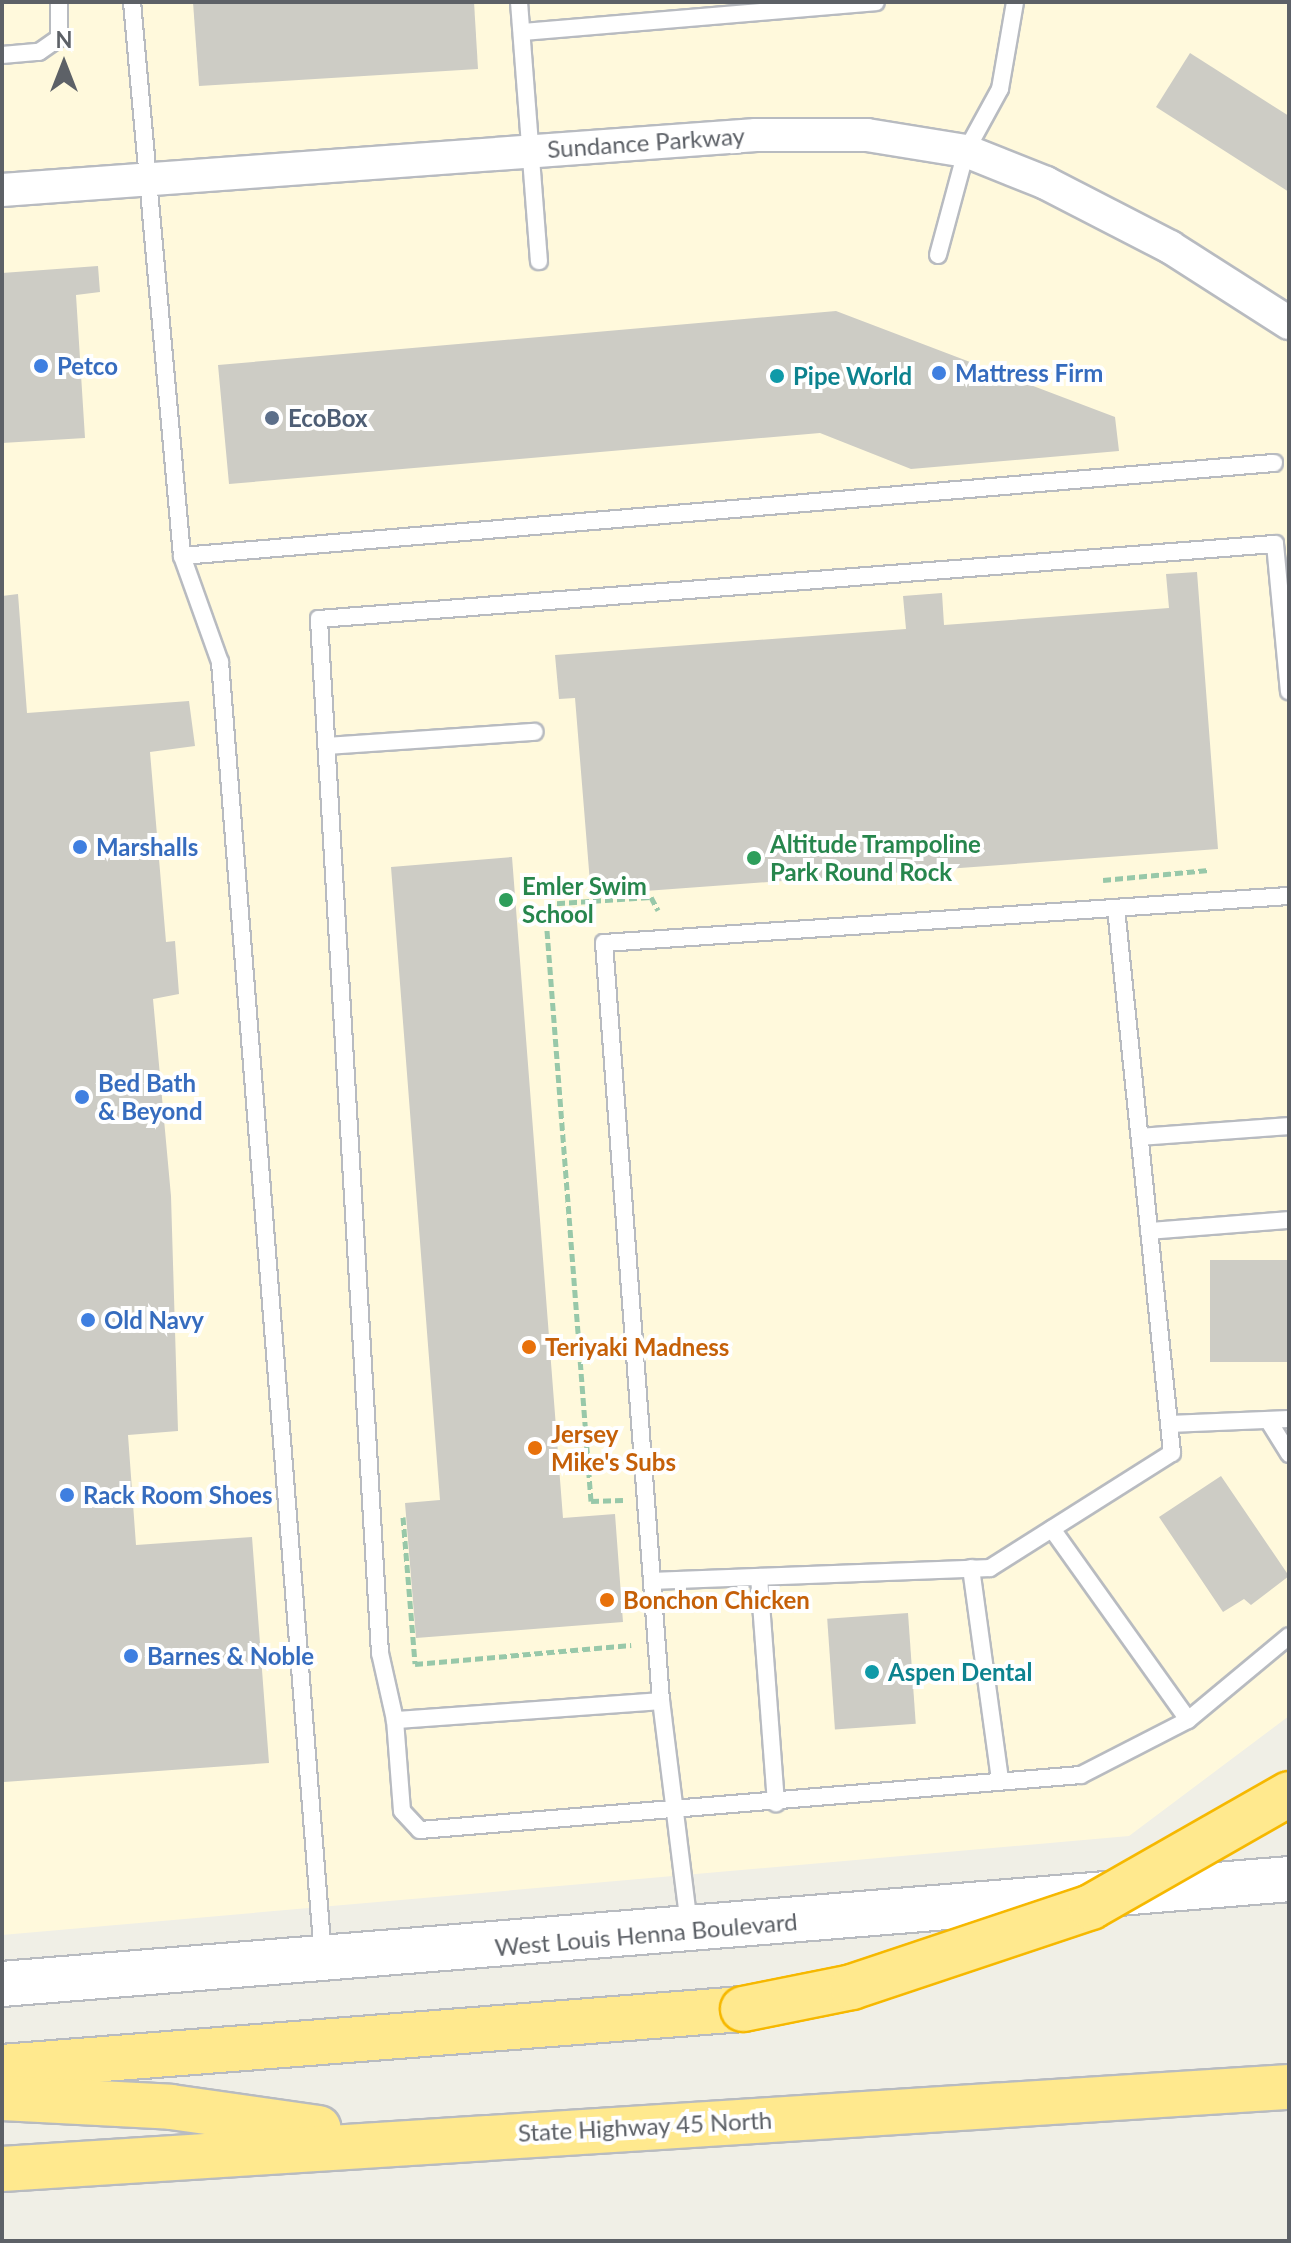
<!DOCTYPE html>
<html>
<head>
<meta charset="utf-8">
<style>
	body { margin:0 }
	#map { position:relative; width:1291px; height:2243px; overflow:hidden; background:#f0efe6; font-family:Lato,sans-serif }
	div>[style] { position:absolute }
	.commercial>* { inset:0; background:#fff9dc }
	.building>* { inset:0; background:#cdccc5; transform-origin:0 0 }
	.path>* { height:5px; margin-top:-2.5px; transform-origin:0; background:repeating-linear-gradient(90deg,#98c8a9 0 8px,transparent 0 12px) }
	.roads { filter:drop-shadow(2px 0 #b8bbc0) drop-shadow(-2px 0 #b8bbc0) drop-shadow(0 2px #b8bbc0) drop-shadow(0 -2px #b8bbc0) }
	.lane>* { height:16px; margin:-8px; padding:0 8px; transform-origin:8px; border-radius:8px; background:#fff }
	.street>* { height:32px; margin:-16px; padding:0 16px; transform-origin:16px; border-radius:16px; background:#fff }
	.secondary>* { height:44px; margin:-22px; padding:0 22px; transform-origin:22px; border-radius:22px; background:#fff }
	.highway>* { height:44px; margin:-22px; padding:0 22px; transform-origin:22px; border-radius:22px; background:#ffe98e }
	.bridges { filter:drop-shadow(2px 0 #f6b800) drop-shadow(-2px 0 #f6b800) drop-shadow(0 2px #f6b800) drop-shadow(0 -2px #f6b800) }
	.highway-bridge>* { height:44px; margin:-22px; padding:0 22px; transform-origin:22px; border-radius:22px; background:#ffe98e }
	.dots>* { width:22px; height:22px; translate:-50% -50%; box-sizing:border-box; border:4px solid #fff; border-radius:50% }
	span { translate:-50% -50%; white-space:nowrap; text-align:center; line-height:1.15; -webkit-text-stroke:8px #fff; paint-order:stroke }
	.street-label { font-size:24px; color:#5d6167 }
	.shop-label { font-size:24px; color:#366cbe; font-weight:700 }
	.left { translate:0 -50%; text-align:left }
	.culture-label { font-size:24px; color:#0d838f; font-weight:700 }
	.service-label { font-size:24px; color:#4e5e75; font-weight:700 }
	.leisure-label { font-size:24px; color:#27864d; font-weight:700 }
	.food-label { font-size:24px; color:#c56008; font-weight:700 }
	.frame { position:absolute; inset:0; border:4px solid #5d6167; pointer-events:none }
	.north { position:absolute; left:24px; top:24px; width:80px; height:80px; -webkit-text-stroke:6px #fff; paint-order:stroke; rotate:0deg; font-size:22px; font-weight:700; line-height:32px; text-align:center; color:#5d6167 }
	.north::after { content:''; display:block; margin:auto; width:28px; height:36px; background:#5d6167; clip-path:polygon(50% 0,100% 100%,50% 72%,0 100%) }
</style>
</head>
<body>
<div id="map">
	<div class="commercial">
		<i style="clip-path:polygon(2px 2px,1289px 2px,1289px 1716px,1129px 1836px,2px 1935px)"></i>
	</div>
	<div class="building">
		<i style="clip-path:polygon(193px 2px,474px 2px,478px 69px,199px 86px)"></i>
		<i style="clip-path:polygon(1190px 53px,1289px 116px,1289px 192px,1156px 107px)"></i>
		<i style="clip-path:polygon(98px 266px,100px 292px,76px 295px,85px 438px,2px 443px,2px 273px)"></i>
		<i style="clip-path:polygon(836px 311px,1115px 417px,1119px 451px,911px 469px,820px 433px,229px 484px,218px 365px)"></i>
		<i style="clip-path:polygon(1197px 572px,1218px 849px,591px 895px,575px 698px,559px 699px,555px 655px,906px 629px,903px 596px,942px 593px,944px 625px,1169px 608px,1166px 574px)"></i>
		<i style="clip-path:polygon(18px 594px,27px 713px,189px 701px,195px 746px,150px 752px,166px 942px,175px 941px,179px 994px,153px 999px,171px 1196px,178px 1431px,128px 1435px,136px 1545px,252px 1537px,269px 1763px,4px 1782px,2px 596px)"></i>
		<i style="clip-path:polygon(512px 857px,563px 1518px,615px 1514px,623px 1622px,416px 1638px,405px 1503px,440px 1500px,391px 867px)"></i>
		<i style="left:1289px;top:1260px;width:102px;height:79px;rotate:90deg"></i>
		<i style="clip-path:polygon(1221px 1476px,1289px 1576px,1251px 1605px,1244px 1599px,1223px 1612px,1159px 1517px)"></i>
		<i style="left:908px;top:1613px;width:111px;height:81px;rotate:86deg"></i>
	</div>
	<div class="path">
		<i style="left:1103px;top:880px;width:106px;rotate:-5.4deg"></i>
		<i style="left:623px;top:1500px;width:32px;rotate:178deg"></i>
		<i style="left:591px;top:1501px;width:599px;rotate:-94.41deg"></i>
		<i style="left:545px;top:904px;width:106px;rotate:-3.8deg"></i>
		<i style="left:651px;top:897px;width:15px;rotate:62deg"></i>
		<i style="left:403px;top:1517px;width:147px;rotate:85.3deg"></i>
		<i style="left:415px;top:1664px;width:217px;rotate:-5deg"></i>
	</div>
	<div class="roads">
		<div class="lane">
			<i style="left:132px;top:2px;width:556px;rotate:84.84deg"></i>
			<i style="left:182px;top:556px;width:113px;rotate:70.3deg"></i>
			<i style="left:220px;top:662px;width:1297px;rotate:85.45deg"></i>
			<i style="left:519px;top:2px;width:260px;rotate:85.6deg"></i>
			<i style="left:522px;top:32px;width:355px;rotate:-4.8deg"></i>
			<i style="left:2px;top:55px;width:37px;rotate:-5deg"></i>
			<i style="left:39px;top:52px;width:24px;rotate:-35deg"></i>
			<i style="left:59px;top:38px;width:36px;rotate:-90deg"></i>
			<i style="left:938px;top:255px;width:108px;rotate:-74.9deg"></i>
			<i style="left:966px;top:151px;width:71px;rotate:-61.3deg"></i>
			<i style="left:1000px;top:89px;width:88px;rotate:-80.2deg"></i>
			<i style="left:182px;top:556px;width:1096px;rotate:-4.87deg"></i>
			<i style="left:327px;top:746px;width:208px;rotate:-3.9deg"></i>
			<i style="left:1140px;top:1137px;width:149px;rotate:-4.2deg"></i>
			<i style="left:1149px;top:1231px;width:140px;rotate:-4.5deg"></i>
			<i style="left:1268px;top:1420px;width:40px;rotate:58deg"></i>
			<i style="left:1169px;top:1424px;width:120px;rotate:-2.4deg"></i>
			<i style="left:1052px;top:1529px;width:234px;rotate:54.5deg"></i>
			<i style="left:971px;top:1568px;width:215px;rotate:82.2deg"></i>
			<i style="left:759px;top:1577px;width:227px;rotate:85.7deg"></i>
			<i style="left:652px;top:1581px;width:338px;rotate:-2.2deg"></i>
			<i style="left:990px;top:1568px;width:215px;rotate:-32.3deg"></i>
			<i style="left:1172px;top:1453px;width:548px;rotate:-95.87deg"></i>
			<i style="left:661px;top:1701px;width:267px;rotate:175.9deg"></i>
			<i style="left:395px;top:1720px;width:69px;rotate:-102.6deg"></i>
			<i style="left:380px;top:1653px;width:1036px;rotate:-93.38deg"></i>
			<i style="left:319px;top:619px;width:959px;rotate:-4.49deg"></i>
			<i style="left:1275px;top:544px;width:148px;rotate:84.6deg"></i>
			<i style="left:395px;top:1720px;width:91px;rotate:85.6deg"></i>
			<i style="left:402px;top:1811px;width:26px;rotate:47deg"></i>
			<i style="left:420px;top:1830px;width:663px;rotate:-4.76deg"></i>
			<i style="left:1081px;top:1775px;width:120px;rotate:-27.2deg"></i>
			<i style="left:1188px;top:1720px;width:131px;rotate:-39.7deg"></i>
			<i style="left:689px;top:1925px;width:226px;rotate:-97.1deg"></i>
			<i style="left:661px;top:1701px;width:760px;rotate:-94.3deg"></i>
			<i style="left:604px;top:943px;width:687px;rotate:-3.93deg"></i>
		</div>
		<div class="street">
			<i style="left:2px;top:190px;width:756px;rotate:-4.17deg"></i>
			<i style="left:756px;top:135px;width:111px"></i>
			<i style="left:867px;top:135px;width:100px;rotate:9.2deg"></i>
			<i style="left:966px;top:151px;width:86px;rotate:21.8deg"></i>
			<i style="left:1046px;top:183px;width:140px;rotate:27.3deg"></i>
			<i style="left:1170px;top:247px;width:141px;rotate:32.6deg"></i>
		</div>
		<div class="secondary">
			<i style="left:2px;top:1984px;width:1291px;rotate:-4.66deg"></i>
		</div>
		<div class="highway">
			<i style="left:2px;top:2067px;width:743px;rotate:-4.48deg"></i>
			<i style="left:2px;top:2098px;width:169px;rotate:3deg"></i>
			<i style="left:171px;top:2107px;width:149px;rotate:8.1deg"></i>
			<i style="left:2px;top:2169px;width:1290px;rotate:-3.65deg"></i>
		</div>
	</div>
	<div class="bridges">
		<div class="highway-bridge">
			<i style="left:743px;top:2009px;width:111px;rotate:-11.4deg"></i>
			<i style="left:852px;top:1987px;width:252px;rotate:-18.5deg"></i>
			<i style="left:1091px;top:1907px;width:228px;rotate:-29.7deg"></i>
		</div>
	</div>
	<div class="dots">
		<i style="left:41px;top:366px;background:#3f7fe0"></i>
		<i style="left:939px;top:373px;background:#3f7fe0"></i>
		<i style="left:777px;top:376px;background:#0f9aa8"></i>
		<i style="left:272px;top:418px;background:#5c6f8a"></i>
		<i style="left:80px;top:847px;background:#3f7fe0"></i>
		<i style="left:754px;top:858px;background:#2e9e5b"></i>
		<i style="left:506px;top:900px;background:#2e9e5b"></i>
		<i style="left:82px;top:1097px;background:#3f7fe0"></i>
		<i style="left:88px;top:1320px;background:#3f7fe0"></i>
		<i style="left:529px;top:1347px;background:#e8710a"></i>
		<i style="left:535px;top:1448px;background:#e8710a"></i>
		<i style="left:67px;top:1495px;background:#3f7fe0"></i>
		<i style="left:607px;top:1600px;background:#e8710a"></i>
		<i style="left:131px;top:1656px;background:#3f7fe0"></i>
		<i style="left:872px;top:1672px;background:#0f9aa8"></i>
	</div>
	<div class="street-label">
		<span style="left:646px;top:142px;rotate:-4deg">Sundance Parkway</span>
		<span style="left:646px;top:1934px;rotate:-5deg">West Louis Henna Boulevard</span>
		<span style="left:645px;top:2126px;rotate:-3deg">State Highway 45 North</span>
	</div>
	<div class="shop-label">
		<span class="left" style="left:57px;top:366px">Petco</span>
		<span class="left" style="left:955px;top:373px">Mattress Firm</span>
		<span class="left" style="left:96px;top:847px">Marshalls</span>
		<span class="left" style="left:98px;top:1097px">Bed Bath<br>&amp; Beyond</span>
		<span class="left" style="left:104px;top:1320px">Old Navy</span>
		<span class="left" style="left:83px;top:1495px">Rack Room Shoes</span>
		<span class="left" style="left:147px;top:1656px">Barnes &amp; Noble</span>
	</div>
	<div class="culture-label">
		<span class="left" style="left:793px;top:376px">Pipe World</span>
		<span class="left" style="left:888px;top:1672px">Aspen Dental</span>
	</div>
	<div class="service-label">
		<span class="left" style="left:288px;top:418px">EcoBox</span>
	</div>
	<div class="leisure-label">
		<span class="left" style="left:770px;top:858px">Altitude Trampoline<br>Park Round Rock</span>
		<span class="left" style="left:522px;top:900px">Emler Swim<br>School</span>
	</div>
	<div class="food-label">
		<span class="left" style="left:545px;top:1347px">Teriyaki Madness</span>
		<span class="left" style="left:551px;top:1448px">Jersey<br>Mike's Subs</span>
		<span class="left" style="left:623px;top:1600px">Bonchon Chicken</span>
	</div>
	<div class="frame"></div>
	<div class="north">N</div>
</div>
</body>
</html>
